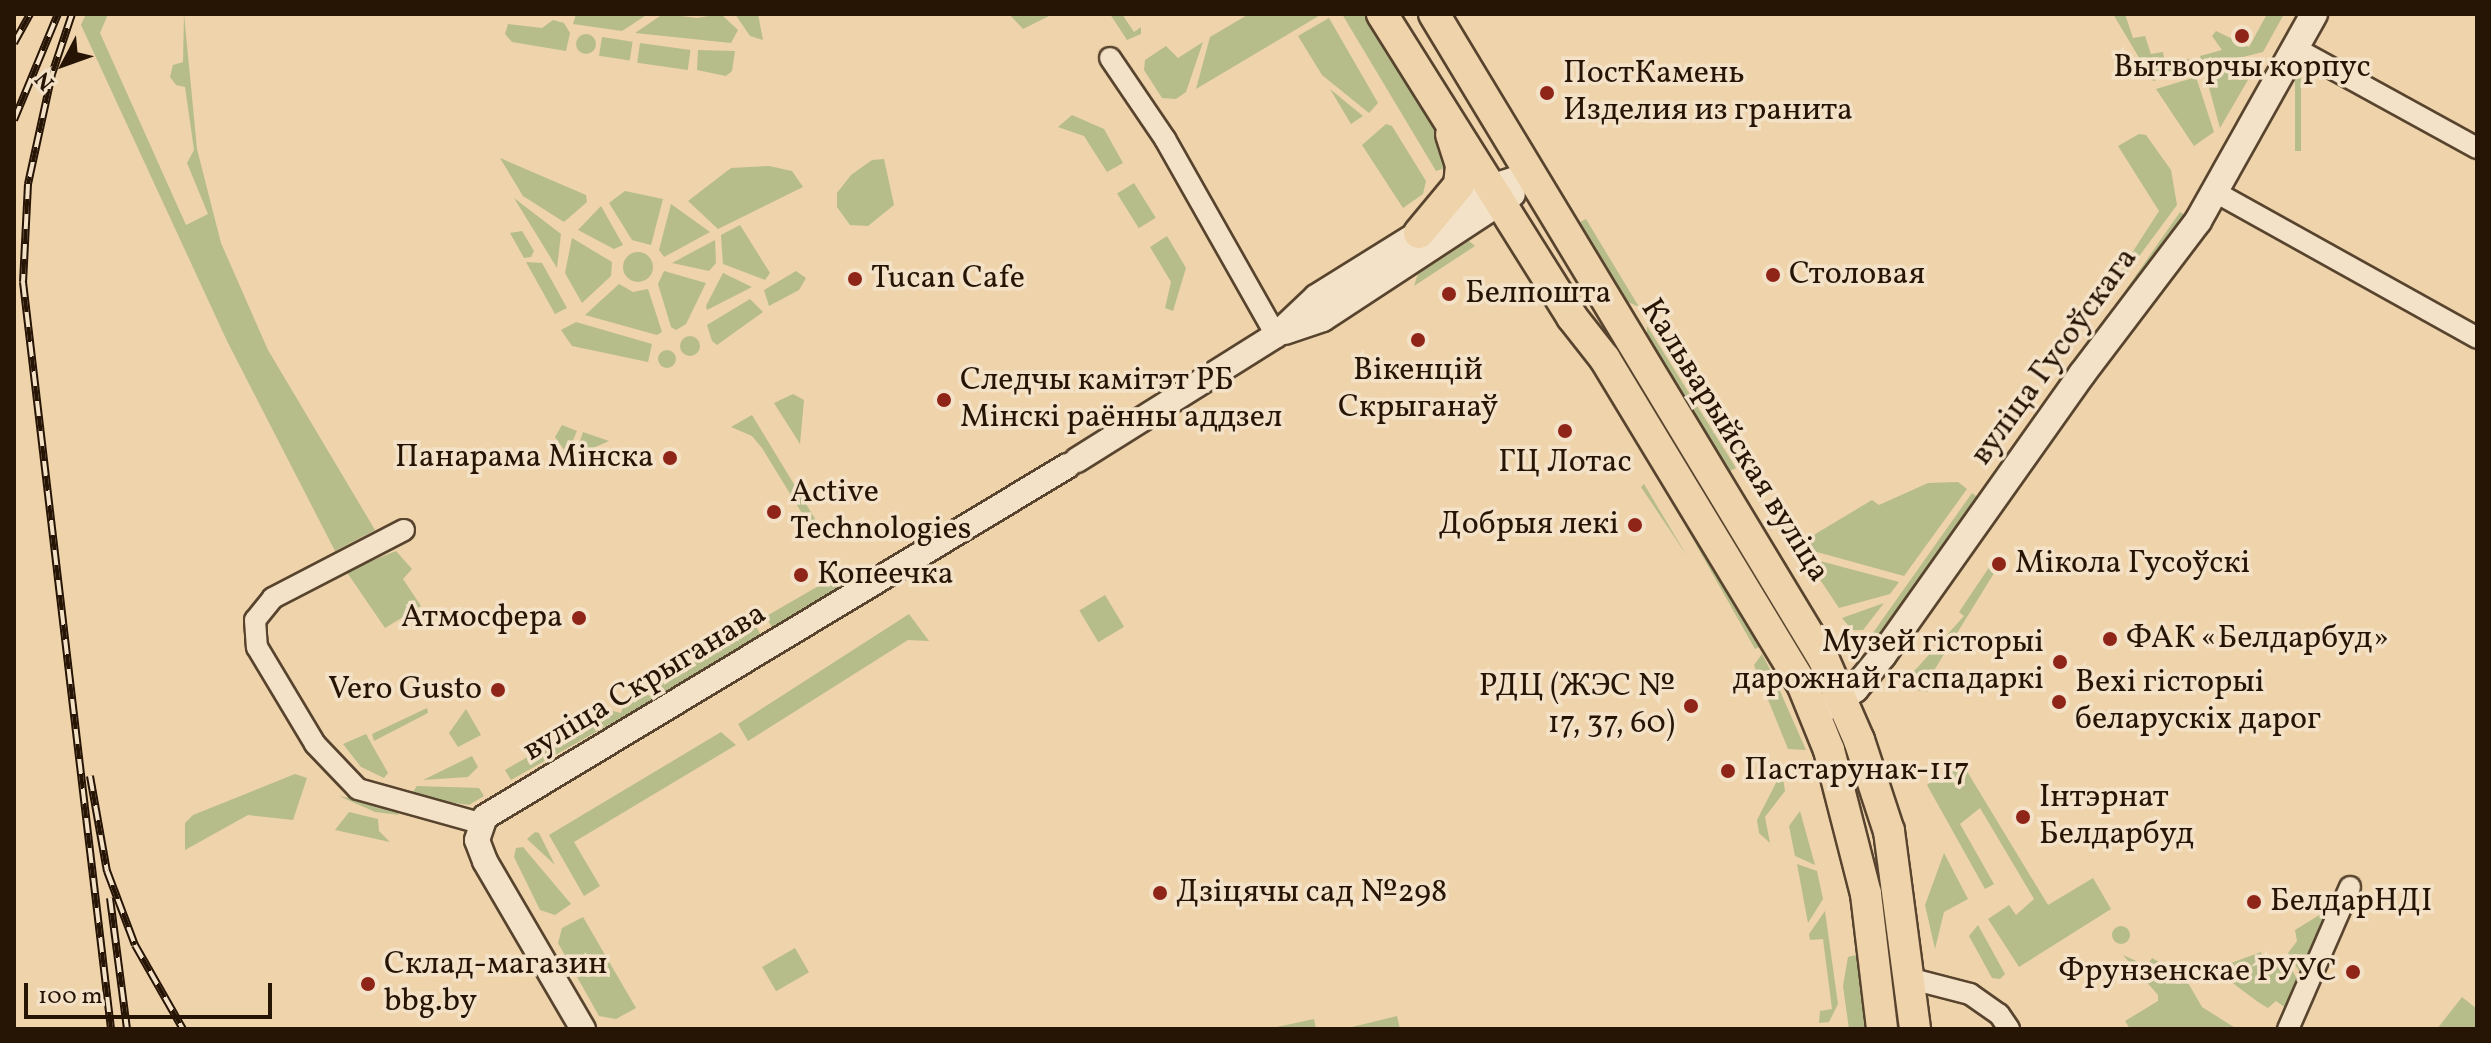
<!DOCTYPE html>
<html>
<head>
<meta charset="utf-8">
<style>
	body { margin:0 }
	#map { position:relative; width:2491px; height:1043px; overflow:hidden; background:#eed3ab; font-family:Vollkorn,serif }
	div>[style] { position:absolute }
	.green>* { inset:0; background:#b6bd8b; transform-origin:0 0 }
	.round { border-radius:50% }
	.roads { filter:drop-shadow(2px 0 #58442e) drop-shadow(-2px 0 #58442e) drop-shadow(0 2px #58442e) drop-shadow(0 -2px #58442e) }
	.minor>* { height:20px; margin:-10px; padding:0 10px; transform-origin:10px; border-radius:10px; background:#f4e2c8 }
	.tertiary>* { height:24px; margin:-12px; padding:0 12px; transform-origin:12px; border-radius:12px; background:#f4e2c8 }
	.secondary>* { height:26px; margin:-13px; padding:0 13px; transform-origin:13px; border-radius:13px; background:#f4e2c8 }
	.primary>* { height:30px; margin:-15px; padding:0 15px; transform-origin:15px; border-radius:15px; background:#eed3ab }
	.rail>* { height:8px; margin-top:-4px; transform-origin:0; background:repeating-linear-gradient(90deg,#f4e2c8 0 15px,#261405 0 30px); box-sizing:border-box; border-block:2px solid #261405 }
	.dots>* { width:22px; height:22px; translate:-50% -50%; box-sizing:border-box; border:4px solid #f4e2c8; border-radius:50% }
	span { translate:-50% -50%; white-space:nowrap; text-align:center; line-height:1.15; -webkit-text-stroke:7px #f4e2c8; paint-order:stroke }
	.poi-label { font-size:32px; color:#261405 }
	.left { translate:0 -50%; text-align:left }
	.right { translate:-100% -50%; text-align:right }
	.street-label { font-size:32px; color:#261405 }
	.frame { position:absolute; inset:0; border:16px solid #261405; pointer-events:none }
	.north { position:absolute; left:24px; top:24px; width:80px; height:80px; -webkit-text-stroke:6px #f4e2c8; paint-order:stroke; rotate:229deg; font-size:22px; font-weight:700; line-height:32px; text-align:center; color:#261405 }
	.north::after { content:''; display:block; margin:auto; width:28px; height:36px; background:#261405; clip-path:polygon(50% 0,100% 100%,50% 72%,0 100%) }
	.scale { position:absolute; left:24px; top:983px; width:248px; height:36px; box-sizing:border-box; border:4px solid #261405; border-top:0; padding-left:10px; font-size:24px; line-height:28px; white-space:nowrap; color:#261405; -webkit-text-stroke:6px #f4e2c8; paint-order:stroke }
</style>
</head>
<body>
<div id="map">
	<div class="green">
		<i style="clip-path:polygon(86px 14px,108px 14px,100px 33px,186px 225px,208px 214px,187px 163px,194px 150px,185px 87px,176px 85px,170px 77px,173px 65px,183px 62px,184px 14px,197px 149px,221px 243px,268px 350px,375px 530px,335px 551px,227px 341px,81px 25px)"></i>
		<i style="clip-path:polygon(576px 14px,648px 14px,622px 31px,573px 24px)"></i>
		<i style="clip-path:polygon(663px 14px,697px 18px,721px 14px,738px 30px,731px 43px,635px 33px)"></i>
		<i style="clip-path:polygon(735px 14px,758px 14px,763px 40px,750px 36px)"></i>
		<i style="clip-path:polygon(1009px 14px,1053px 14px,1023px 29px)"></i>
		<i style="clip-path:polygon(1110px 14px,1122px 14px,1134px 32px,1141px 27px,1141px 34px,1127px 40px)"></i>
		<i style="clip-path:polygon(1249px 14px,1322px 14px,1196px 89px,1210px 37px)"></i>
		<i style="clip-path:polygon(1342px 14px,1364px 14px,1387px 45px,1446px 139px,1448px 167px,1436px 171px)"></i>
		<i style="clip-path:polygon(2113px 14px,2125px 14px,2133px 38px,2145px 36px,2151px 54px,2163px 52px,2165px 63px,2189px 59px,2192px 70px,2153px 81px)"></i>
		<i style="clip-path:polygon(2267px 14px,2284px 14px,2263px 52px,2203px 67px,2200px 56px,2222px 50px,2212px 36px,2216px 31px,2249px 47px)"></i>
		<i style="left:2295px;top:14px;width:6px;height:137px"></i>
		<i style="clip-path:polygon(1329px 18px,1378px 103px,1369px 113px,1322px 75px,1298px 36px)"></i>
		<i style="clip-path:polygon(553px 20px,564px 23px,570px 33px,566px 51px,512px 42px,505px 34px,508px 24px,542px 28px)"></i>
		<i class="round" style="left:576px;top:34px;width:20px;height:20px"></i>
		<i style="left:602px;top:37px;width:31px;height:19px;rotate:9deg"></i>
		<i style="clip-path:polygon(1203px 42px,1186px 92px,1176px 99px,1162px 98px,1144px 70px,1145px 60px,1166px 46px,1178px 58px)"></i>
		<i style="left:640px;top:43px;width:51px;height:20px;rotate:8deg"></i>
		<i style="clip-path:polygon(698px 50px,735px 51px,732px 71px,726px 76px,697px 70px)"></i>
		<i style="clip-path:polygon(2258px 59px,2259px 61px,2220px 128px,2205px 73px)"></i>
		<i style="clip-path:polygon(2196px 77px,2214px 132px,2194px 146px,2156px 89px)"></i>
		<i style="clip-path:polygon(1330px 89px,1363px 116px,1351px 124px)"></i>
		<i style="clip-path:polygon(1072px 115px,1104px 129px,1123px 163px,1107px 172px,1084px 136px,1058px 127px)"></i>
		<i style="clip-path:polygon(1386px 124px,1392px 126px,1426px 181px,1423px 194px,1403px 208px,1362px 145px)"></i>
		<i style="clip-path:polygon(2139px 134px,2146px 135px,2171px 170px,2177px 205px,2123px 278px,2121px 270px,2159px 211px,2118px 146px)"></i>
		<i style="clip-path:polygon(500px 158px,586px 195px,587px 202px,564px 222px,523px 196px)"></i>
		<i style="clip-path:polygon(884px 159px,894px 205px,868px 226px,850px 225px,837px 207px,837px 193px,851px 175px,872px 160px)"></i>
		<i style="clip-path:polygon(769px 166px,792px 171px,803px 187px,718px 229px,688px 201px,731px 168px)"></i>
		<i style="left:1134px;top:183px;width:41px;height:20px;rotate:58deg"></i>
		<i style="clip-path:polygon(625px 191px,663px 199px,651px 245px,632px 240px,609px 203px)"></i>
		<i style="clip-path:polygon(514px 198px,561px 234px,557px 268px)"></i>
		<i style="clip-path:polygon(671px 204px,710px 232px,664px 257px,659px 250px)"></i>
		<i style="clip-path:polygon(601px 206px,623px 245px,614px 249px,578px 230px)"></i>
		<i style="clip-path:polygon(2180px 212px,2186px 215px,2082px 359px,2079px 357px)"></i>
		<i style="clip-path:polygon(1586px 219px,1639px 307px,1624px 300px,1578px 223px)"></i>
		<i style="clip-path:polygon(740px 225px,770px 273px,765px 280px,723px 264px,721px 235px)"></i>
		<i style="clip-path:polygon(522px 231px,534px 251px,531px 257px,524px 258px,510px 233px)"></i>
		<i style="clip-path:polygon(1167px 236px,1186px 268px,1173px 311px,1165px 308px,1171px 282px,1150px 247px)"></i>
		<i style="clip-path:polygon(572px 238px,612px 262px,611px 276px,582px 303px,565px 273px)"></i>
		<i style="clip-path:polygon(715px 240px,716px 263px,709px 271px,672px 263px)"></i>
		<i style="clip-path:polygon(1469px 241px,1475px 246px,1414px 286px,1418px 274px)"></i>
		<i class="round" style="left:623px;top:252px;width:30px;height:30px"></i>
		<i style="clip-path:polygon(526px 262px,542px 263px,567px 308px,555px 314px)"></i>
		<i style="clip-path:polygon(664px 271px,706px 283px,686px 324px,676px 330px,671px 327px,658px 284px)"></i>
		<i style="clip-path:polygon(796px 271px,806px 278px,799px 290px,769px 306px,764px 290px)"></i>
		<i style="clip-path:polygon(723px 273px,752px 287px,707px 310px,706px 306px)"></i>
		<i style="clip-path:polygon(619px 284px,633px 292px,648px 289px,662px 332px,657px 335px,585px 315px)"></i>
		<i style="clip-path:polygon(750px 299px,763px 312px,717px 345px,712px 341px,707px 325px)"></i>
		<i style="clip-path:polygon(576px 322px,652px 344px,648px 362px,572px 346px,561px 330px)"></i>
		<i style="clip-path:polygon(1647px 326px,1736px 468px,1728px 472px,1647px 340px)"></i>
		<i class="round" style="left:680px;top:336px;width:20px;height:20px"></i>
		<i class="round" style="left:658px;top:350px;width:18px;height:18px"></i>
		<i style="clip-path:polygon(793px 394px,804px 400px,800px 444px,774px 403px)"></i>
		<i style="clip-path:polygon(752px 415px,823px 532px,816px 536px,762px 448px,752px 436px,731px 427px)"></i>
		<i style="clip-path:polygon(562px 425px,577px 431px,567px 454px,555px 437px)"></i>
		<i style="clip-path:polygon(583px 432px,609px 441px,575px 456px)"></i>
		<i style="clip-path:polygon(1958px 482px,1967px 489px,1904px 576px,1806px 549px,1802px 542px,1872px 500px,1879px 505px,1928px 483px)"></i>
		<i style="clip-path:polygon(1644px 484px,1687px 556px,1641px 487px)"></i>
		<i style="clip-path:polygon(1972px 493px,1981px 500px,1872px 645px,1870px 637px)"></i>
		<i style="clip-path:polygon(1673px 504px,1699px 534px,1763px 645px,1755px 649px)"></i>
		<i style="clip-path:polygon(396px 551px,412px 569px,403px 579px,421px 606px,385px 628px,346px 571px)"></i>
		<i style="clip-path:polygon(1998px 554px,2004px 557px,1930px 677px,1934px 681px,1927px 692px,1909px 689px,1907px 679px,1964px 616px,1959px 612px)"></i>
		<i style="clip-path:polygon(1805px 557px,1899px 582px,1890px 594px,1839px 608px)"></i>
		<i style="left:848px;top:569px;width:14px;height:95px;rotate:60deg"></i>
		<i style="left:1105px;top:595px;width:37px;height:30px;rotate:59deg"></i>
		<i style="clip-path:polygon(1884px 603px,1863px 630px,1852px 630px,1842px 618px)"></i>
		<i style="clip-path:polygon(909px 614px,929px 641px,908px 640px,748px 741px,738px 724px)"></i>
		<i style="clip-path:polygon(756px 626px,760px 634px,750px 645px,511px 780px,505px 770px,609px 710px,621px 713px,625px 701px,639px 693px,652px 696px,656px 685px)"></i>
		<i style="clip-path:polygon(1762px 654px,1772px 673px,1806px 750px,1788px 749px,1754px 665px)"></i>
		<i style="clip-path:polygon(427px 708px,428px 713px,374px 741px,372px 734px)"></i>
		<i style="clip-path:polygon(466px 709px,481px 735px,458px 747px,449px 733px)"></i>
		<i style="clip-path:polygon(721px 732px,736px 745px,574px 842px,600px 886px,584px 896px,549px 835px)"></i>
		<i style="clip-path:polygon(366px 734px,388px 773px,384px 778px,361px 767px,343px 744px)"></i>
		<i style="clip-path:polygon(472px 756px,478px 767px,468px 777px,423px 780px)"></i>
		<i style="clip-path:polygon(1965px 768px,2048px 905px,2093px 878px,2111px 909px,2019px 967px,1988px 919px,2009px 905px,2016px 915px,2034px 899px,1980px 808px,1960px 824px,1994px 884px,1985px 889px,1927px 785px,1945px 772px)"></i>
		<i style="clip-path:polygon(1782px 771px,1785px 791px,1765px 817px,1770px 843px,1759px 833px,1757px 820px)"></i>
		<i style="clip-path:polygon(295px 774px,307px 778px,293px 820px,248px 815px,185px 850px,185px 823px,193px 815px)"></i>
		<i style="clip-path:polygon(417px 786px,479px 788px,484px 796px,469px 805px,410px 796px)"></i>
		<i style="clip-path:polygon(339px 796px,393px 807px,399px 815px,375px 812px)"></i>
		<i style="clip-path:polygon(1800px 811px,1815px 865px,1795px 856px,1789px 826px)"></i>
		<i style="clip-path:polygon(349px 812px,378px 819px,379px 831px,390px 842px,335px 830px)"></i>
		<i style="clip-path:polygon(535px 832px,539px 833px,555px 865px,527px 839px)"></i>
		<i style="clip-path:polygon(523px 847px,571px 904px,555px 915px,540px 910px,514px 857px,516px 848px)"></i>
		<i style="clip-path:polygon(1944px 853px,1968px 899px,1944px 912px,1935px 949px,1925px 905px)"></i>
		<i style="clip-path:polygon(1797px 864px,1817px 871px,1823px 899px,1808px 923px)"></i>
		<i style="clip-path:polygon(1825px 911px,1838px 1004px,1829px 1022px,1819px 1023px,1820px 1011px,1832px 1009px,1823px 939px,1810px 940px,1809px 934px)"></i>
		<i style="clip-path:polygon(2321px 914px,2329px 919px,2305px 981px,2288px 953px,2297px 941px,2295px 930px)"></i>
		<i style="clip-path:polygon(583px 917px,636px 1008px,616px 1019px,599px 1016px,558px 943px,562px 928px)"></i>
		<i style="clip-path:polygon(1978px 925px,2005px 974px,2000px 979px,1992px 978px,1969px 936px)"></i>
		<i class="round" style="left:2112px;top:926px;width:18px;height:18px"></i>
		<i style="left:795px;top:948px;width:28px;height:38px;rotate:60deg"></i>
		<i style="clip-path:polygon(2261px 952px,2264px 961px,2286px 958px,2301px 987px,2290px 1011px,2276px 1001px,2268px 1008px,2258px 1002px,2234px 984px,2223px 966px)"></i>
		<i style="clip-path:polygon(1860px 954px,1867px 1029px,1849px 1029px,1843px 986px,1848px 957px)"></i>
		<i style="clip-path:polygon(2123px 955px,2147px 966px,2152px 958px,2184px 976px,2202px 1007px,2237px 1029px,2130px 1029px,2125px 1021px,2158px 1001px,2158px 995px)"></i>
		<i style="clip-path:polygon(2462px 997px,2477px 1009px,2477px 1029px,2437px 1029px)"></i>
		<i style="clip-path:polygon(1397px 1016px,1400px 1029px,1344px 1029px)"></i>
		<i style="clip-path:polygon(1314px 1019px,1316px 1029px,1268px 1029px)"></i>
	</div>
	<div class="roads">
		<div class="minor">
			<i style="left:2295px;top:48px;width:208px;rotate:28.8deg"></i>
			<i style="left:1110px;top:58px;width:98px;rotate:55.8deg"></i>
			<i style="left:1165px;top:139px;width:225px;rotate:60.5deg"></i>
			<i style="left:2217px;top:193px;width:298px;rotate:29.1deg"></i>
			<i style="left:404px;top:530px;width:148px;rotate:152.6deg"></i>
			<i style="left:273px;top:598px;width:28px;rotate:129deg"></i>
			<i style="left:255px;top:620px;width:27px;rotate:86deg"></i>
			<i style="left:257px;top:647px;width:113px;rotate:59.1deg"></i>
			<i style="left:315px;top:744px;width:62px;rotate:46.3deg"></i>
			<i style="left:358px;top:789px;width:127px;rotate:15.6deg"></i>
			<i style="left:1912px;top:979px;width:60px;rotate:14.5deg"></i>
			<i style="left:1970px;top:994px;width:35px;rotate:35deg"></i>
			<i style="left:1999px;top:1014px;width:18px;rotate:56deg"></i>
			<i style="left:2288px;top:1029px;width:155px;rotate:-66.4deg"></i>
		</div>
		<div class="tertiary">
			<i style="left:1285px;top:332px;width:40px;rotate:-18.9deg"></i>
			<i style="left:1323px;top:319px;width:227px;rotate:-33.3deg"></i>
			<i style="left:1077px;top:460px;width:235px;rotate:-32.1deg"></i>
			<i style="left:1276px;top:335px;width:55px;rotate:-43.5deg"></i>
			<i style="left:1316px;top:297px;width:210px;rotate:-31.9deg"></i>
			<i style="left:1494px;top:186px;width:38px;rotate:-18deg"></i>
			<i style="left:583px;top:1029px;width:194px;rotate:-120.3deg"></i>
			<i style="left:485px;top:861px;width:22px;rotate:-111deg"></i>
			<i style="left:477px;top:840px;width:24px;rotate:-71deg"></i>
			<i style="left:485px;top:817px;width:680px;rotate:-31.09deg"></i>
		</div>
		<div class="secondary">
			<i style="left:1823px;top:709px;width:38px;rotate:-32deg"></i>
			<i style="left:1855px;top:689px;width:44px;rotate:-50.5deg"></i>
			<i style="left:1883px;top:655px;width:344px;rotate:-54.7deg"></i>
			<i style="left:2082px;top:374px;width:192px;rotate:-52.8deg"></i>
			<i style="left:2198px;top:221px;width:237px;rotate:-60.7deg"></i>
		</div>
		<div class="primary">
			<i style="left:1382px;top:14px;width:358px;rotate:57.9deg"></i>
			<i style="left:1572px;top:317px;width:53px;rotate:51.8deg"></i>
			<i style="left:1605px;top:359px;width:382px;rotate:58.8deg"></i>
			<i style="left:1803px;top:686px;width:69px;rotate:67.9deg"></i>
			<i style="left:1829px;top:750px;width:149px;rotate:75.6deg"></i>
			<i style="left:1866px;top:894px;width:136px;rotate:83.2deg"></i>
			<i style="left:1434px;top:14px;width:755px;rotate:58.88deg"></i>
			<i style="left:1824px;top:660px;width:87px;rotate:66.4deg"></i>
			<i style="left:1859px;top:740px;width:96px;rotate:71.8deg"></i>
			<i style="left:1889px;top:831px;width:200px;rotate:82.5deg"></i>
			<i style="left:1419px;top:233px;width:62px;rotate:-50.2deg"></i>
			<i style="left:1459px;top:185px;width:20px;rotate:-84deg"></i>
			<i style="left:1461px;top:165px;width:32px;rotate:-108deg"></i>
		</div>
	</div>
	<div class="rail">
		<i style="left:72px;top:14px;width:63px;rotate:108.4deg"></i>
		<i style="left:52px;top:74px;width:113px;rotate:102.3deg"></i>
		<i style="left:28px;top:184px;width:98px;rotate:92.9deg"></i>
		<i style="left:23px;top:282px;width:752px;rotate:83.28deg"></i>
		<i style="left:14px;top:43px;width:33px;rotate:-61deg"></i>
		<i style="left:14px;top:120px;width:115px;rotate:-67.5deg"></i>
		<i style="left:90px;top:776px;width:97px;rotate:79.9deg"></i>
		<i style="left:107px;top:871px;width:79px;rotate:69.3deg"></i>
		<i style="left:135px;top:945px;width:97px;rotate:60.3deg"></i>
		<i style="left:110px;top:898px;width:132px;rotate:82.6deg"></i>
	</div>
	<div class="dots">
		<i style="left:2242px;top:36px;background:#8f2418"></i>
		<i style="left:1547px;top:93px;background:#8f2418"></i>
		<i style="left:1773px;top:275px;background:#8f2418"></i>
		<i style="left:855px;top:279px;background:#8f2418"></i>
		<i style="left:1449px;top:294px;background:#8f2418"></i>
		<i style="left:1418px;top:340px;background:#8f2418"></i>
		<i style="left:944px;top:400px;background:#8f2418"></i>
		<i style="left:1565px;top:431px;background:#8f2418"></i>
		<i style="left:670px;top:458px;background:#8f2418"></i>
		<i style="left:774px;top:512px;background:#8f2418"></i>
		<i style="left:1635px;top:525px;background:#8f2418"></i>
		<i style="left:1999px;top:564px;background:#8f2418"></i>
		<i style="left:801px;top:575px;background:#8f2418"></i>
		<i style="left:579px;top:618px;background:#8f2418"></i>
		<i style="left:2110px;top:639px;background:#8f2418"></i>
		<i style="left:2060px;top:662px;background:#8f2418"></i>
		<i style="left:498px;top:690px;background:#8f2418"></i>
		<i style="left:2059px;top:702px;background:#8f2418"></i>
		<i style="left:1691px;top:706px;background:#8f2418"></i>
		<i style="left:1728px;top:771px;background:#8f2418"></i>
		<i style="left:2023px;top:817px;background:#8f2418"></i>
		<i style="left:1160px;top:893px;background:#8f2418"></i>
		<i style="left:2254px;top:902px;background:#8f2418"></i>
		<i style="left:2353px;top:972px;background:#8f2418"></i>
		<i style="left:368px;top:984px;background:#8f2418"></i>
	</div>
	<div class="poi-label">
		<span style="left:2242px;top:68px">Вытворчы корпус</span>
		<span class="left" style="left:1563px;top:93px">ПостКамень<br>Изделия из гранита</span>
		<span class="left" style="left:1789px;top:275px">Столовая</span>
		<span class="left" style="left:871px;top:279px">Tucan Cafe</span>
		<span class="left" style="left:1465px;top:294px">Белпошта</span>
		<span style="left:1418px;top:390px">Вікенцій<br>Скрыганаў</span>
		<span class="left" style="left:960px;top:400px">Следчы камітэт РБ<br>Мінскі раённы аддзел</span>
		<span class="right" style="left:654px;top:458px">Панарама Мінска</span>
		<span style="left:1565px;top:463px">ГЦ Лотас</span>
		<span class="left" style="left:790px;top:512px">Active<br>Technologies</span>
		<span class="right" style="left:1619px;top:525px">Добрыя лекі</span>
		<span class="left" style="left:2015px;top:564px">Мікола Гусоўскі</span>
		<span class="left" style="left:817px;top:575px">Копеечка</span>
		<span class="right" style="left:563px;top:618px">Атмосфера</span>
		<span class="left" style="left:2126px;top:639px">ФАК «Белдарбуд»</span>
		<span class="right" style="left:2044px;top:662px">Музей гісторыі<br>дарожнай гаспадаркі</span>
		<span class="left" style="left:2075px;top:702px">Вехі гісторыі<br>беларускіх дарог</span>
		<span class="right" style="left:1675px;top:706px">РДЦ (ЖЭС №<br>17, 37, 60)</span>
		<span class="right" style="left:482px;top:690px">Vero Gusto</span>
		<span class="left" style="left:1744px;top:771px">Пастарунак-117</span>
		<span class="left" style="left:2039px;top:817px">Інтэрнат<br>Белдарбуд</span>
		<span class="left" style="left:1176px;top:893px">Дзіцячы сад №298</span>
		<span class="left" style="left:2270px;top:902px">БелдарНДI</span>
		<span class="left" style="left:384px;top:984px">Склад-магазин<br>bbg.by</span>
		<span class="right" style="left:2337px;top:972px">Фрунзенскае РУУС</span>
	</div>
	<div class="street-label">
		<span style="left:2055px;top:357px;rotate:-54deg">вуліца Гусоўскага</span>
		<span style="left:1734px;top:441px;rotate:58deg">Кальварыйская вуліца</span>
		<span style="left:645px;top:683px;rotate:-31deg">вуліца Скрыганава</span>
	</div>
	<div class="frame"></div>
	<div class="north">N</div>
	<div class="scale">100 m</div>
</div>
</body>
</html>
